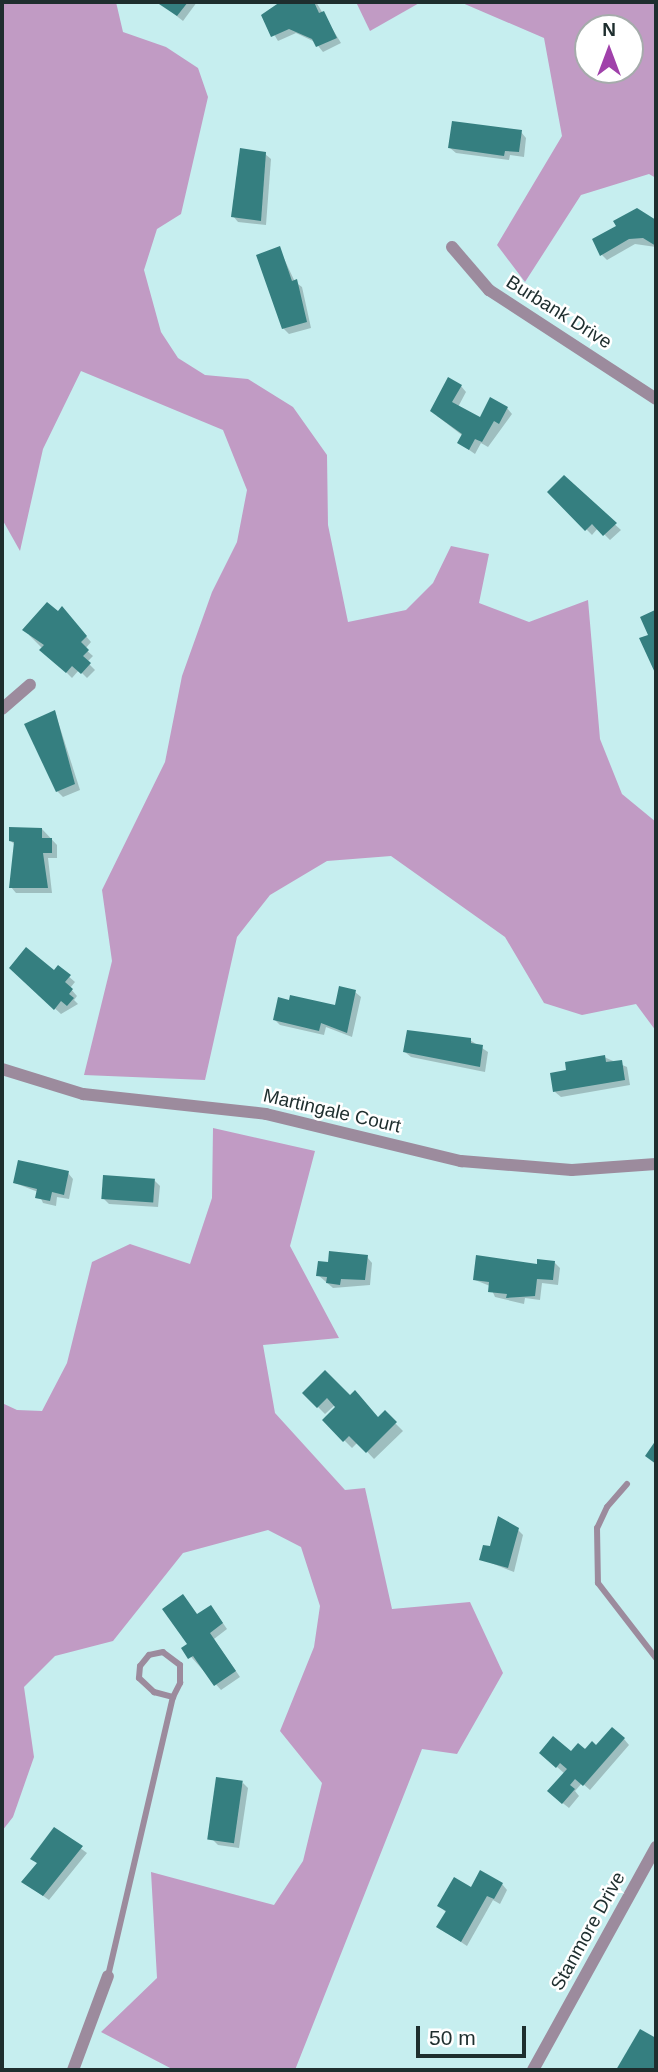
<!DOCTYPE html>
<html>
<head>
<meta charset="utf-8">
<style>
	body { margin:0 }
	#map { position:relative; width:658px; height:2072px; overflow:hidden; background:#c6eeef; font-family:Helvetica,sans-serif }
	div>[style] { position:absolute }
	.forest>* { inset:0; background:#c19bc4 }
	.shadow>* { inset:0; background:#0003 }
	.building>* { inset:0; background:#357f80; transform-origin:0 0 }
	.lane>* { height:6px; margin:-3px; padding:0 3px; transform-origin:3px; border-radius:3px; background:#9c8b9d }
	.street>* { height:12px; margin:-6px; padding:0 6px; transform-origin:6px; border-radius:6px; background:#9c8b9d }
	span { translate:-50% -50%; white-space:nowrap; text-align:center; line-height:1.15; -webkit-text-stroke:5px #fff; paint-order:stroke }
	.street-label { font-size:19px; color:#1e2e2e }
	.frame { position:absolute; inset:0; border:4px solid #1e2e2e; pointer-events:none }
	.north { position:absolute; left:574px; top:14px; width:70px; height:70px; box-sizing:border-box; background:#fff; border:2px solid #a5abab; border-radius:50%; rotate:0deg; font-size:19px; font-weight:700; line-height:28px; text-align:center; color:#1e2e2e }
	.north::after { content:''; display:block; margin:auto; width:24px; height:32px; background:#a041aa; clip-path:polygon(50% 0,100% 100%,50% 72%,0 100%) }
	.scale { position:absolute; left:416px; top:2026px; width:110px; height:32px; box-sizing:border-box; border:4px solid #1e2e2e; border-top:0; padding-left:9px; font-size:21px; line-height:24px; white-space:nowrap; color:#1e2e2e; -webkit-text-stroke:5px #fff; paint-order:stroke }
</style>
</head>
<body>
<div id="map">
	<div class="forest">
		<i style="clip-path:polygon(2px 2px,116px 2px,123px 32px,166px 47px,198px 68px,208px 97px,181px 214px,157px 229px,144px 270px,161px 332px,178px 358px,205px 375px,248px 379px,293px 407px,327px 455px,328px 525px,348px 622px,406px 610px,433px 583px,451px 546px,489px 554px,479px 603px,529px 622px,588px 600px,600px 739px,622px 794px,656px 822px,656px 1031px,636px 1004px,582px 1015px,544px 1003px,505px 937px,391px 856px,327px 861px,270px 895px,237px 937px,205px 1080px,84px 1075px,112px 961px,102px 890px,165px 762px,182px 676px,212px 592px,237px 542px,247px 490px,223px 430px,81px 371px,43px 449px,20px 551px,2px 519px)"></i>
		<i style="clip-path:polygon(356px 2px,421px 2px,370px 31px)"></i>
		<i style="clip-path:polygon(evenodd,460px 2px,656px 2px,656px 178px,649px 174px,581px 195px,525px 282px,497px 245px,562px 136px,544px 38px,460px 2px,588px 28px,630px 28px,630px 70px,588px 70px,588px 28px)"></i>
		<i style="clip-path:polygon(213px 1128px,315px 1151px,290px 1246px,339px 1338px,263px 1345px,275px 1413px,345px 1490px,365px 1488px,392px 1609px,470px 1602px,503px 1673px,457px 1754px,422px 1749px,295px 2070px,174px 2070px,101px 2032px,157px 1978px,151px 1872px,274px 1905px,303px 1861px,322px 1783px,280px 1731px,314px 1647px,320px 1606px,301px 1547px,268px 1530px,183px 1553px,113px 1641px,55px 1656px,24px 1687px,34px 1757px,13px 1817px,2px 1831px,2px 1403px,17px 1410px,42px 1411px,67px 1363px,92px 1262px,130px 1244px,190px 1264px,212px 1198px)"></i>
	</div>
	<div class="shadow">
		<i style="clip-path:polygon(159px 2px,197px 2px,183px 21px)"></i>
		<i style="clip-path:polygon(286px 2px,316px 2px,341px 43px,323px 52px,315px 42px,296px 33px,278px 41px,263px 16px)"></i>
		<i style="clip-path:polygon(521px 132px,526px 138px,524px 157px,510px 155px,509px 160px,456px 153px,450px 148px)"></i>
		<i style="clip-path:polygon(265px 154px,271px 159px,266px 225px,238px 222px,233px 216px)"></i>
		<i style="clip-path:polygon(637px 210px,656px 222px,656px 247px,635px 244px,607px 260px,602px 255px,618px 227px)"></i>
		<i style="clip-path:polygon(279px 248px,295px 282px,302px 287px,311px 328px,289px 334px,283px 328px)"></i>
		<i style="clip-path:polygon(461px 386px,466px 392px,458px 407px,481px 419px,507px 408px,512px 414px,488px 447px,481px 443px,475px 454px,459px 443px,463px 436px,437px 416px)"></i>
		<i style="clip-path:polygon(564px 478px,621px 530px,610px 540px,598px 528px,592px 535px,550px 492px)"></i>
		<i style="clip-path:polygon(58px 614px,67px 614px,91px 642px,85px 649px,93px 656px,87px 662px,95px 670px,87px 678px,79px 670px,72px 678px,29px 635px)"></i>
		<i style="clip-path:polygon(55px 712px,80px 790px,63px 797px,57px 791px)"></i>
		<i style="clip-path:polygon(42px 829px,57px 845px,57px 858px,48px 858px,52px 893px,16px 893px,11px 887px,15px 845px,11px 841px)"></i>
		<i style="clip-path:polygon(58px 967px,75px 982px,70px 988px,77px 996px,74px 1000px,78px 1004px,61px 1014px,11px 968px,54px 972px)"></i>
		<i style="clip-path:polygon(355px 992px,361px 997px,352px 1037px,326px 1027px,324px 1035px,280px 1025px,275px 1020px,336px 1007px)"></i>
		<i style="clip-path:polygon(470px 1040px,488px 1052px,485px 1072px,411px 1057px,405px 1052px)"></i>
		<i style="clip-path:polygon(604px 1057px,627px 1067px,630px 1085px,561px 1097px,555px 1092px,568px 1071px)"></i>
		<i style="clip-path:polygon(68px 1173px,73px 1179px,69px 1199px,57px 1197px,56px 1206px,43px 1203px,38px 1192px,15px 1183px)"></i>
		<i style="clip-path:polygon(154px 1180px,160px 1186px,158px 1207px,109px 1204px,103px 1198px)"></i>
		<i style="clip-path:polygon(367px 1257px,372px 1263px,370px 1285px,333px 1288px,318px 1275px,330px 1263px)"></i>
		<i style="clip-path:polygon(554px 1262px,560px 1268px,558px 1285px,542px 1283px,540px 1300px,525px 1298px,524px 1304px,495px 1297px,490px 1286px,475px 1280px)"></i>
		<i style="clip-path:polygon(304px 1393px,350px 1398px,379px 1419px,385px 1413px,403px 1431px,374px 1459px,358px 1442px,352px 1448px,324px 1420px,338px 1407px,335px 1405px,325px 1414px)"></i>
		<i style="clip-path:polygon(518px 1530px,523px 1535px,514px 1572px,481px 1559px)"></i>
		<i style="clip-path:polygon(183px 1596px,198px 1616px,216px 1613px,227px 1629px,214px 1639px,240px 1677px,221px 1690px,183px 1648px,189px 1644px)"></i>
		<i style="clip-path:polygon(624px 1739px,629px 1745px,590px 1790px,582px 1783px,575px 1791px,579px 1796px,569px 1808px,555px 1797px,565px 1774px,547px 1758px)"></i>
		<i style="clip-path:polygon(243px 1783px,248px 1788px,239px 1848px,218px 1845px,212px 1839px)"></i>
		<i style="clip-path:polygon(54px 1829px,87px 1853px,49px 1900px,23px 1882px,38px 1864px,32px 1858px)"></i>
		<i style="clip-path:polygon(502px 1884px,507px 1890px,500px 1904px,493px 1900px,467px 1946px,438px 1927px,447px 1913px,439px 1906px,472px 1890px)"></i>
		<i style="clip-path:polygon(641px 2032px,656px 2040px,656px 2070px,619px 2070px)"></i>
	</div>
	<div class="building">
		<i style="clip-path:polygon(156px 2px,188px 2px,177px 16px)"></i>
		<i style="clip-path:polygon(280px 2px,314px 2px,319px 13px,324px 11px,337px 38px,316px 47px,312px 39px,289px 29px,271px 37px,261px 15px)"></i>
		<i style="clip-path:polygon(452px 121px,522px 130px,519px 152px,505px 151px,504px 156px,448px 148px)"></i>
		<i style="clip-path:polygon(240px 148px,266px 152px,261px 221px,231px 217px)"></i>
		<i style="clip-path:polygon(637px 208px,656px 220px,656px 246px,643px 238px,629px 239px,600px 256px,592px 239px,616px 226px,613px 221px)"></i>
		<i style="clip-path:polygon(280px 246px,292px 281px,297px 279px,307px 322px,282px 329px,256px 255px)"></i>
		<i style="clip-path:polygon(448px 377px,462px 385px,452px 402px,480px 417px,490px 397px,508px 407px,499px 424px,494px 421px,482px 442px,475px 439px,469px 450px,457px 443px,462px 434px,430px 411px)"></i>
		<i style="clip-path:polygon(564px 475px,617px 523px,603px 536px,592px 524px,585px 531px,547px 492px)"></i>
		<i style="clip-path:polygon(47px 602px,58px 611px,62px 606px,87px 636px,81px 642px,89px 650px,83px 656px,91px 663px,81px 674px,72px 666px,66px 673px,39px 650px,44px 645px,22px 630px)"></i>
		<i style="clip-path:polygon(655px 610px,656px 614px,656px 675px,639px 638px,648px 635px,640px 617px)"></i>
		<i style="clip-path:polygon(55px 710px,75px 784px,56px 792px,24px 724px)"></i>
		<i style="clip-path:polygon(9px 827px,42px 828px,42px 838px,52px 838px,52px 853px,43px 853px,48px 888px,9px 888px,14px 842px,9px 841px)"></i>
		<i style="clip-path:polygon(26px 947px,54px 970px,58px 965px,71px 975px,65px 982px,73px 989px,69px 994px,74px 998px,67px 1006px,61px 1001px,54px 1010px,9px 968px)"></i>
		<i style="clip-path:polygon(339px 986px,356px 990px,347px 1033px,321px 1023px,319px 1031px,273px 1020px,278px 997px,289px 1000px,290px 995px,335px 1005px)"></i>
		<i style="clip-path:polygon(407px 1030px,471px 1038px,471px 1043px,483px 1045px,480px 1067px,403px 1052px)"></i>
		<i style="clip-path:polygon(605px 1055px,606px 1062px,622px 1060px,625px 1080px,553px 1092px,550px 1073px,566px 1070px,565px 1062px)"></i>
		<i style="clip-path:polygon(18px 1160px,69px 1171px,64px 1195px,52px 1192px,50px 1201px,35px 1198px,37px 1189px,13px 1183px)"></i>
		<i style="left:103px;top:1175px;width:52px;height:24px;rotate:4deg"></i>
		<i style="clip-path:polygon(329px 1251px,368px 1255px,365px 1280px,341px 1279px,340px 1285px,326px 1283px,327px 1277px,316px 1276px,318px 1261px,328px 1262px)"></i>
		<i style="clip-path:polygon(476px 1255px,537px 1264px,537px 1259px,555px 1261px,553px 1280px,537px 1279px,535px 1296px,506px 1298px,507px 1294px,488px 1292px,489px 1282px,473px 1280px)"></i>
		<i style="clip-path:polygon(325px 1370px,350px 1395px,355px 1390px,378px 1417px,385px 1410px,397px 1422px,366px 1453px,349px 1436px,343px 1442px,322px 1420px,335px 1407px,327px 1398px,317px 1408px,302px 1393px)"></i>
		<i style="clip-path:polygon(656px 1440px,656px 1464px,645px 1456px)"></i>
		<i style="clip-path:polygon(498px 1516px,519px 1528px,508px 1568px,479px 1560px,483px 1545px,490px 1546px)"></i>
		<i style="clip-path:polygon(183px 1594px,197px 1614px,211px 1605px,223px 1623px,210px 1633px,236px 1671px,214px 1686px,193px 1656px,188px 1659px,181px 1648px,187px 1644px,162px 1609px)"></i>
		<i style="clip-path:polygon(612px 1727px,625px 1738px,583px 1786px,575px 1779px,570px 1785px,575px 1789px,562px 1804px,547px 1791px,567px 1769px,560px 1763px,556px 1768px,539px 1753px,553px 1736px,571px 1751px,578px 1743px,585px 1749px,592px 1741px,596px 1745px)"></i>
		<i style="left:216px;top:1777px;width:27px;height:63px;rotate:8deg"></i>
		<i style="clip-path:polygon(54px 1827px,83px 1846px,43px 1896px,21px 1882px,37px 1863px,30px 1859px)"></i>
		<i style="clip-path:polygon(480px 1870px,503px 1883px,494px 1899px,487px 1896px,461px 1942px,436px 1927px,446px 1911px,437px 1906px,454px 1877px,471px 1887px)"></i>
		<i style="clip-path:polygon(640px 2029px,656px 2038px,655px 2070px,616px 2070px)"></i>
	</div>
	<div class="lane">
		<i style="left:627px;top:1484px;width:30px;rotate:131deg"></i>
		<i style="left:607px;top:1507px;width:23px;rotate:115deg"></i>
		<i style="left:597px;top:1528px;width:55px;rotate:89deg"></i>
		<i style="left:598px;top:1583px;width:95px;rotate:52.3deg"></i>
		<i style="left:108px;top:1976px;width:286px;rotate:-76.9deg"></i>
		<i style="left:173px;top:1697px;width:16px;rotate:-63deg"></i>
		<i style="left:180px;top:1683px;width:18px;rotate:-90deg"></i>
		<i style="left:180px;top:1665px;width:21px;rotate:-143deg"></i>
		<i style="left:163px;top:1652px;width:14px;rotate:168deg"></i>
		<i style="left:149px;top:1655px;width:14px;rotate:129deg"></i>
		<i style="left:140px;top:1666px;width:12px;rotate:95deg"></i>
		<i style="left:139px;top:1678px;width:21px;rotate:43deg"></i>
		<i style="left:154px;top:1692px;width:20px;rotate:15deg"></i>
	</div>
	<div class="street">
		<i style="left:452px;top:247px;width:57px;rotate:49.3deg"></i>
		<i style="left:489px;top:290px;width:199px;rotate:33.1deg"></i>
		<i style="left:2px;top:709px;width:37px;rotate:-41deg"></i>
		<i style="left:2px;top:1069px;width:85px;rotate:17.2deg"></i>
		<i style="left:83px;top:1094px;width:184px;rotate:6.2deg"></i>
		<i style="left:266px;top:1114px;width:201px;rotate:13.6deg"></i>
		<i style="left:461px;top:1161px;width:111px;rotate:4.6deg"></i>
		<i style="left:572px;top:1170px;width:84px;rotate:-4.1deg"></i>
		<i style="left:73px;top:2070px;width:100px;rotate:-69.6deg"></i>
		<i style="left:533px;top:2070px;width:255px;rotate:-61.1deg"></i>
	</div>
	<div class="street-label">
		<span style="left:559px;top:312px;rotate:32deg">Burbank Drive</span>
		<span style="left:332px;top:1111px;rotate:13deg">Martingale Court</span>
		<span style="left:588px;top:1931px;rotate:-61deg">Stanmore Drive</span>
	</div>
	<div class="frame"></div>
	<div class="north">N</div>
	<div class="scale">50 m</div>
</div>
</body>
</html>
